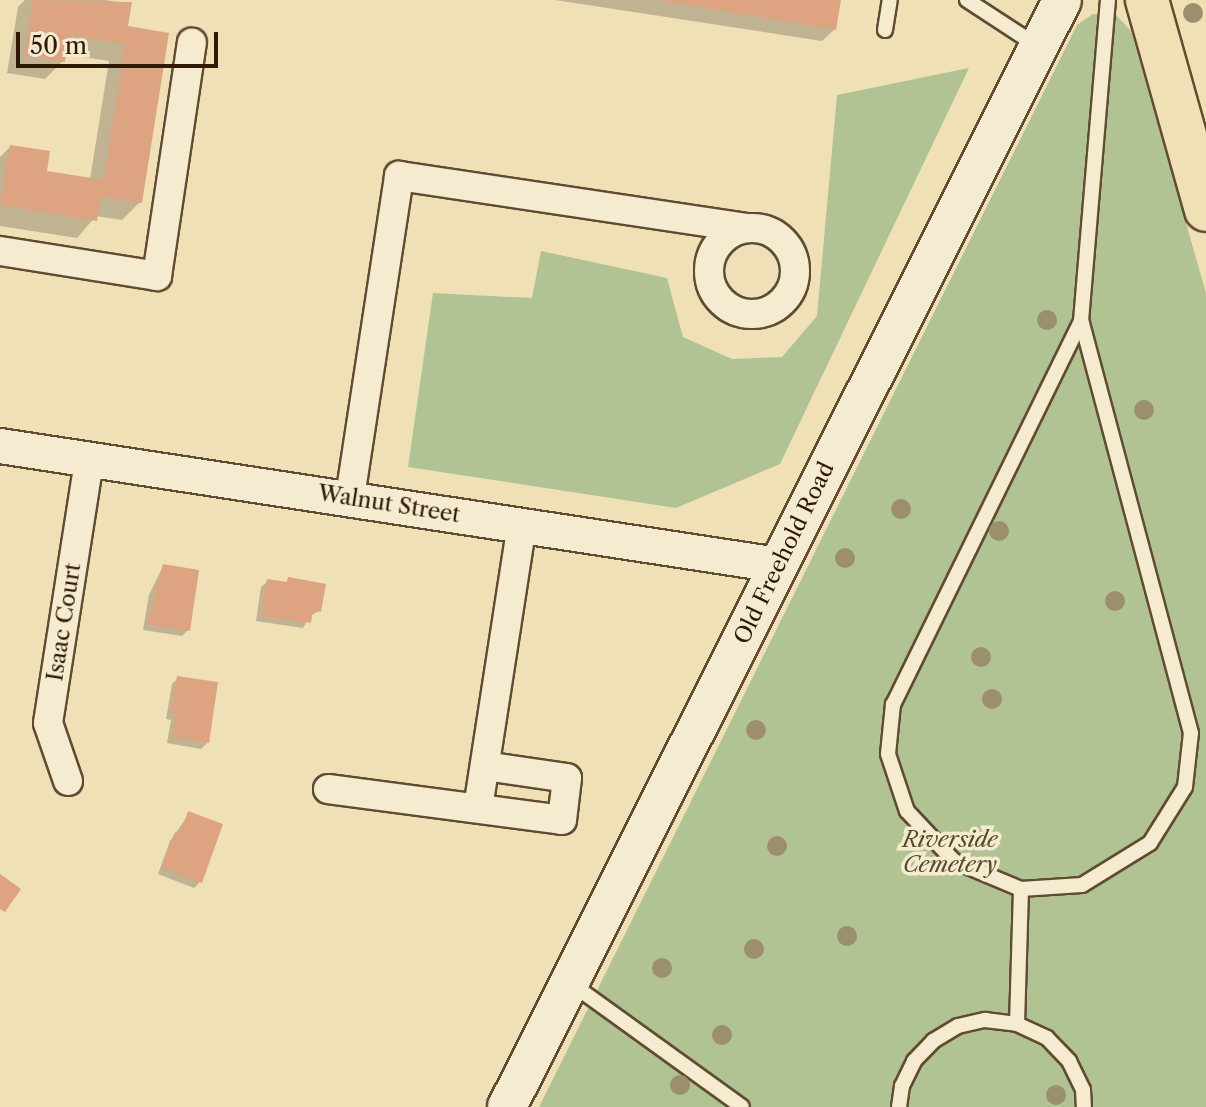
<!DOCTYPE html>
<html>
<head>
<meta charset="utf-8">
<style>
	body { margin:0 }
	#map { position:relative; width:1206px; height:1107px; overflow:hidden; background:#efe0b6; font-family:"Libre Caslon Text",serif }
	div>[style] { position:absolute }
	.green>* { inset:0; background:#b2c393 }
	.shadow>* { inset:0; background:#0003 }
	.building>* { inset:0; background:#dea381 }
	.roads { filter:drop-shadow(2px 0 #5f4c31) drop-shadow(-2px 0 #5f4c31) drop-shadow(0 2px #5f4c31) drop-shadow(0 -2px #5f4c31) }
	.service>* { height:14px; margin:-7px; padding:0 7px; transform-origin:7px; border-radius:7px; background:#f5ebd0 }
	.minor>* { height:28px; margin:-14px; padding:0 14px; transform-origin:14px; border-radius:14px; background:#f5ebd0 }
	.minor>.ring { margin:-14px; padding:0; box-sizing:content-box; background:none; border:28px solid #f5ebd0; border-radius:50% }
	.tertiary>* { height:34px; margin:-17px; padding:0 17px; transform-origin:17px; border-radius:17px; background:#f5ebd0 }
	.secondary>* { height:38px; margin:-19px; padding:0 19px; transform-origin:19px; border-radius:19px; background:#f5ebd0 }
	.primary>* { height:42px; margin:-21px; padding:0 21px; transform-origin:21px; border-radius:21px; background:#efe0b6 }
	.trees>* { width:20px; height:20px; margin:-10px; border-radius:50%; background:#9b8f6c }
	span { translate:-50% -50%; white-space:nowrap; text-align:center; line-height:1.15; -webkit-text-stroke:7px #f5ebd0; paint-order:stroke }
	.street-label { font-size:22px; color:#2f1a05 }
	.park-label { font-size:22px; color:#564d30; font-style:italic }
	.scale { position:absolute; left:16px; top:32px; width:202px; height:36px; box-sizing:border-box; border:4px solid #2f1a05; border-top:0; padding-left:10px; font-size:24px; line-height:28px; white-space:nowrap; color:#2f1a05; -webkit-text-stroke:6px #f5ebd0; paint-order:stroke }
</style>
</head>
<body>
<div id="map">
	<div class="green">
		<i style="clip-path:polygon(1093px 14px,1116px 15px,1131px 31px,1206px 293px,1206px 1107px,539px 1107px,1077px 25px)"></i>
		<i style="clip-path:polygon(969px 68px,780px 464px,676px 508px,408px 467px,433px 293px,532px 298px,541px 251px,667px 278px,683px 337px,732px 359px,782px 357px,817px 316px,837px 95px)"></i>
	</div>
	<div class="shadow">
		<i style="clip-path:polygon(25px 0,105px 0,130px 4px,126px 28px,140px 202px,122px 220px,96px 216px,77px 238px,0 226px,0 157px,10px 147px,45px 172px,90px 179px,109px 61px,64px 54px,63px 61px,45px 79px,7px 73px,18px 7px)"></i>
		<i style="clip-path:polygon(555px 0,839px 0,835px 29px,822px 41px)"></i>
		<i style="clip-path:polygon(163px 566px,188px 630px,182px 636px,143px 630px,149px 595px)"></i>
		<i style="clip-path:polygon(289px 579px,319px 611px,310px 616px,303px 628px,256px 621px,261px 587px,268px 581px,284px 584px)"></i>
		<i style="clip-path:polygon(178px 678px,207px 743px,201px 749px,167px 743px,171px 720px,166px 719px,172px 684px)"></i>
		<i style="clip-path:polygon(189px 814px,200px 882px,194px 888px,158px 874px,170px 841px)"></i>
	</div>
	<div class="building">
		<i style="clip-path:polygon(33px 0,132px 2px,128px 26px,169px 33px,142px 203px,101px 196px,97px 221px,0 205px,10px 145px,50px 151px,47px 171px,104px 180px,125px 44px,69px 35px,65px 62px,24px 56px)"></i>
		<i style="clip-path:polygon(657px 0,841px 0,836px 30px)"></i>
		<i style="clip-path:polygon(163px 564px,199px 570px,190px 631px,148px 624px)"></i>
		<i style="clip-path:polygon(288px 577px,326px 584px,321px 612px,313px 610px,311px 623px,261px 616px,267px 579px,287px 582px)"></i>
		<i style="clip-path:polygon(177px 676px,218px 682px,209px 743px,172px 737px,176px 714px,171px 713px)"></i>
		<i style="clip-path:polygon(188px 811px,223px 824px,202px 883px,162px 868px,175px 832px,180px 834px)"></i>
		<i style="clip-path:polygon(0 874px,21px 889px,5px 912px,0 909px)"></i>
	</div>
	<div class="roads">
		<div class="service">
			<i style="left:967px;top:0;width:82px;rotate:33.1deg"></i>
			<i style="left:885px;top:30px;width:30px;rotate:-81deg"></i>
			<i style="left:1081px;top:321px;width:427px;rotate:116.1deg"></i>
			<i style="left:893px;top:704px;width:50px;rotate:95.7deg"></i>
			<i style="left:888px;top:754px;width:60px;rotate:71.6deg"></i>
			<i style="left:907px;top:811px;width:69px;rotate:46.8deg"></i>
			<i style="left:954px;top:861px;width:73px;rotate:22.7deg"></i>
			<i style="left:1021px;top:889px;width:61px;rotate:-3.8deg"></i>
			<i style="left:1082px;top:885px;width:80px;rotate:-31.7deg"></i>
			<i style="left:1150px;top:843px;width:66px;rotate:-58deg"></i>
			<i style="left:1185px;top:787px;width:54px;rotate:-83.7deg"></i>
			<i style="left:1191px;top:733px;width:426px;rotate:-104.9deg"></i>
			<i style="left:1081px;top:321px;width:322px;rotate:-85.2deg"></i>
			<i style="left:569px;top:982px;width:213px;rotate:35.8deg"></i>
			<i style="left:1017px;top:1024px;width:135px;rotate:-88.3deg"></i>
			<i style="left:899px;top:1107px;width:21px;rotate:-82deg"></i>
			<i style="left:902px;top:1086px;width:28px;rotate:-64deg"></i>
			<i style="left:914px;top:1061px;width:28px;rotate:-46deg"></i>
			<i style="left:933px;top:1041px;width:29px;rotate:-31deg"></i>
			<i style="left:958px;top:1026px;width:28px;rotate:-13deg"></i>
			<i style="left:985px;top:1020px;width:32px;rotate:7deg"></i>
			<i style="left:1017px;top:1024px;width:33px;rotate:25deg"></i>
			<i style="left:1047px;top:1038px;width:32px;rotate:46deg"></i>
			<i style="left:1069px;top:1061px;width:32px;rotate:64deg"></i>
			<i style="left:1083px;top:1090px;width:17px;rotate:87deg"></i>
		</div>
		<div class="minor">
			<i class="ring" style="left:709px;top:228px;width:58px;height:58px"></i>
			<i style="left:0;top:251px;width:159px;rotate:9deg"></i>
			<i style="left:157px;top:276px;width:236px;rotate:-81.5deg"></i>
			<i style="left:350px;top:497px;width:325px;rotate:-81.3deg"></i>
			<i style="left:399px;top:176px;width:350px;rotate:8.5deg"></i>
			<i style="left:68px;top:781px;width:61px;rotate:-109deg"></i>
			<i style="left:48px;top:723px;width:266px;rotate:-81.1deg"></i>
			<i style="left:328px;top:789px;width:236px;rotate:7.5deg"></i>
			<i style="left:562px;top:820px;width:42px;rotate:-83.2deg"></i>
			<i style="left:567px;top:778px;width:83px;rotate:-171.7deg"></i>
			<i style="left:478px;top:808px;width:287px;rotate:-81.2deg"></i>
		</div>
		<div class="tertiary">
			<i style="left:0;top:446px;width:787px;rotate:8.7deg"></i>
		</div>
		<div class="secondary">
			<i style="left:507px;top:1107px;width:1238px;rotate:-63.37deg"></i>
		</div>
		<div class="primary">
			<i style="left:1147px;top:0;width:218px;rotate:74.3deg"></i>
		</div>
	</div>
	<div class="trees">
		<i style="left:1193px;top:13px"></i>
		<i style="left:1047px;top:320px"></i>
		<i style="left:1144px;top:410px"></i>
		<i style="left:901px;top:509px"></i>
		<i style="left:999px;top:531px"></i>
		<i style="left:845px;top:558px"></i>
		<i style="left:1115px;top:601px"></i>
		<i style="left:981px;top:657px"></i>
		<i style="left:992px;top:699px"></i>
		<i style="left:756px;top:730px"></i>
		<i style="left:777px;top:846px"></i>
		<i style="left:847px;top:936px"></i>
		<i style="left:754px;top:949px"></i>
		<i style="left:662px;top:968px"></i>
		<i style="left:722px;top:1035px"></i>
		<i style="left:680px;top:1085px"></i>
		<i style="left:1056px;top:1095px"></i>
	</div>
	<div class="street-label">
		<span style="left:389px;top:504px;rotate:9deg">Walnut Street</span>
		<span style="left:784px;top:553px;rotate:-64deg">Old Freehold Road</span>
		<span style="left:64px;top:622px;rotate:-81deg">Isaac Court</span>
	</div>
	<div class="park-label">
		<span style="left:950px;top:852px">Riverside<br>Cemetery</span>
	</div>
	<div class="scale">50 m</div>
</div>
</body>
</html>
